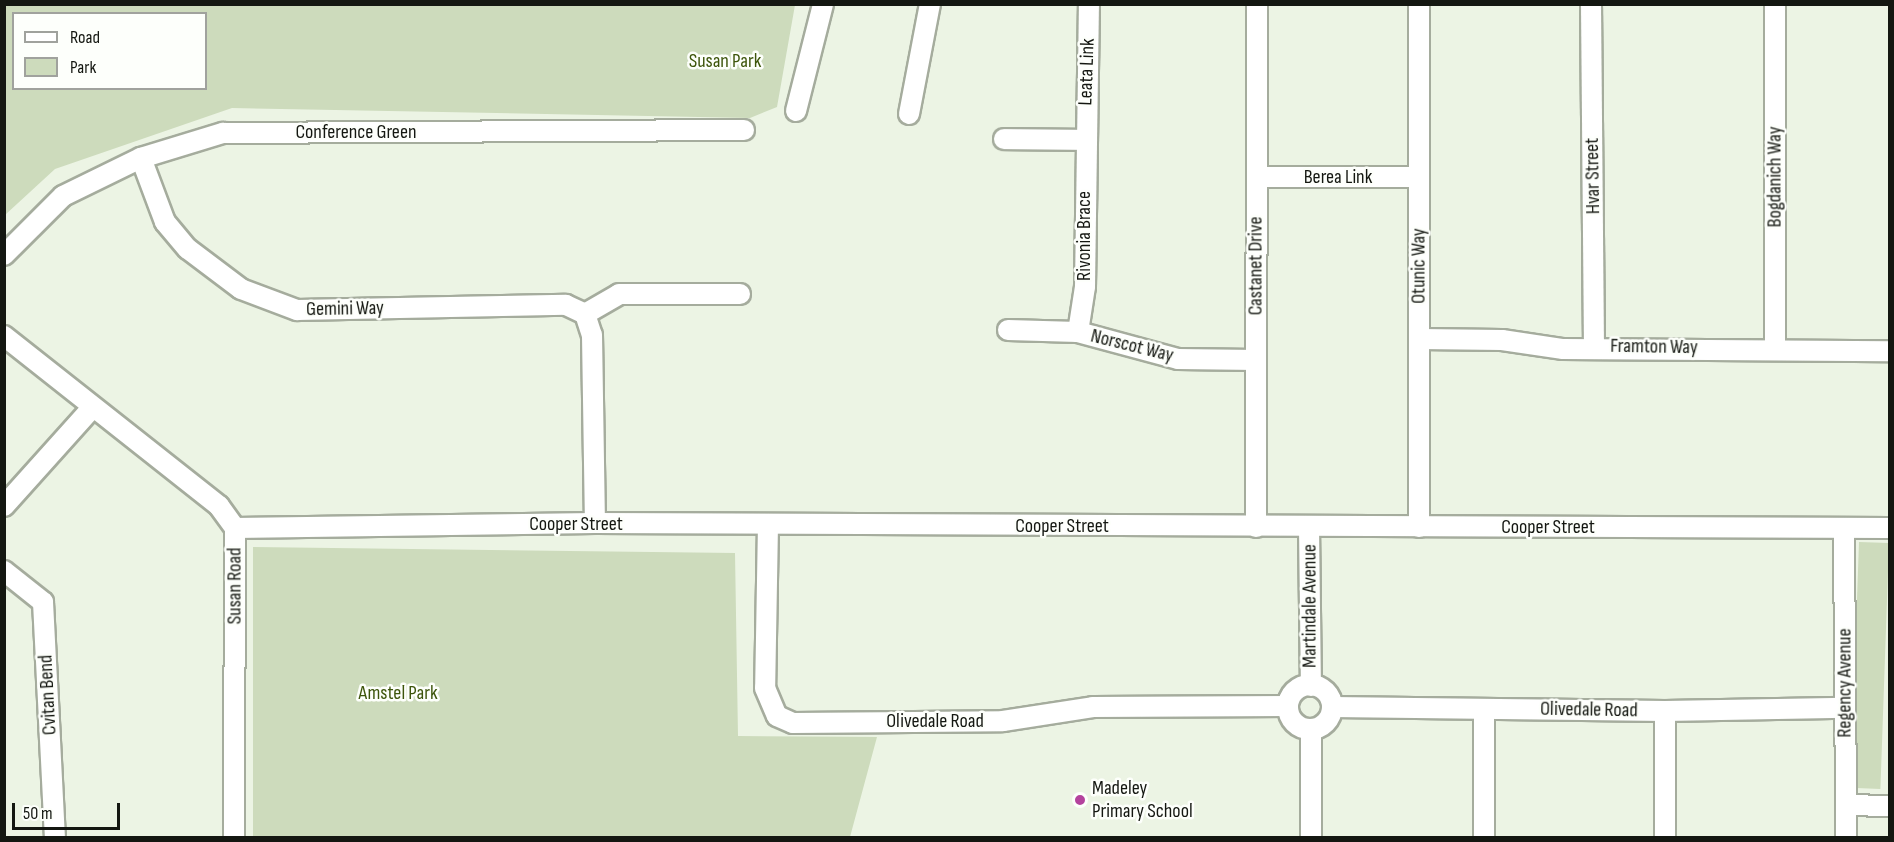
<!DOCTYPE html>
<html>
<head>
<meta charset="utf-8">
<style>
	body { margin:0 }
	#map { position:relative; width:1894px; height:842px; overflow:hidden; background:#ecf4e4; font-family:"Sofia Sans Condensed",sans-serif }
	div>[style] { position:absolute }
	.green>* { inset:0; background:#cddbbc; transform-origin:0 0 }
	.roads { filter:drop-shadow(2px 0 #a5ac9d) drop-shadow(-2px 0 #a5ac9d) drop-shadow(0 2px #a5ac9d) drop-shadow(0 -2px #a5ac9d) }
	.minor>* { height:20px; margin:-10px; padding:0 10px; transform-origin:10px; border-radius:10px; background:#fff }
	.minor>.ring { margin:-10px; padding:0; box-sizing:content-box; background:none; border:20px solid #fff; border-radius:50% }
	.dots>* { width:16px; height:16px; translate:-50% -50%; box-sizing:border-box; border:3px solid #fdfffb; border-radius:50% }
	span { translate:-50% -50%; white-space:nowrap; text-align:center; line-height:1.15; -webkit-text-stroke:5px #fdfffb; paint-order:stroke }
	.park-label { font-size:20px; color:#3d550b }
	.street-label { font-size:20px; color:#141711 }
	.poi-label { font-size:20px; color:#141711 }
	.left { translate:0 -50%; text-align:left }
	.frame { position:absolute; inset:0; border:6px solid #141711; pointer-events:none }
	.legend { position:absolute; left:12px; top:12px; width:195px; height:78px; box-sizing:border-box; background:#fdfffb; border:2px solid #a0a29d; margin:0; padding:8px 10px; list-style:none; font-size:18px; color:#141711 }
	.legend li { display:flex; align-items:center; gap:12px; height:30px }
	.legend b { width:30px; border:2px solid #a0a29d }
	.scale { position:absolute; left:12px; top:803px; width:108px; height:27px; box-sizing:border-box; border:3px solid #141711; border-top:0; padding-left:8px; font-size:18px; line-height:21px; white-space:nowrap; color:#141711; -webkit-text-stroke:4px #fdfffb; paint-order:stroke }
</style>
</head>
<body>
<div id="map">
	<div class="green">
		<i style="clip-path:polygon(evenodd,5px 4px,795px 4px,795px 5px,777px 107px,750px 118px,232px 108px,55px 169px,5px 215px,5px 4px,14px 14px,206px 14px,206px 88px,14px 88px,14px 14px)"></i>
		<i style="left:1859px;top:542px;width:30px;height:246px;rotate:2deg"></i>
		<i style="clip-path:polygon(253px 547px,735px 553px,738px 736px,877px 737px,850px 837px,253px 837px)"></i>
	</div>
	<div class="roads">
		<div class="minor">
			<i style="left:1591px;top:4px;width:343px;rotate:89.5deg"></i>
			<i style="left:1775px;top:4px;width:345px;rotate:90deg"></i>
			<i style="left:796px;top:111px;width:110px;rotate:-75.8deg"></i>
			<i style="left:909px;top:114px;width:112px;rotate:-79.2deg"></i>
			<i style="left:1004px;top:139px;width:81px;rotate:0.7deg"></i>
			<i style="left:141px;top:158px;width:68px;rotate:69.4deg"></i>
			<i style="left:165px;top:222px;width:35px;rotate:50deg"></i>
			<i style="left:188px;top:249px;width:66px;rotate:37deg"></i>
			<i style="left:241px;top:289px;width:60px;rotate:20.6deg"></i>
			<i style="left:297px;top:310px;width:269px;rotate:-1.1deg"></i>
			<i style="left:566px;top:305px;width:21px;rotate:25deg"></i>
			<i style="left:585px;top:314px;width:22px;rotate:72deg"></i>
			<i style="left:592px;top:335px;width:188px;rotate:89.1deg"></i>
			<i style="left:1257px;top:177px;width:162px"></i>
			<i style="left:4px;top:255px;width:83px;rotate:-45deg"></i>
			<i style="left:63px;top:196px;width:87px;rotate:-26deg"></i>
			<i style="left:141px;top:158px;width:86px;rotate:-17deg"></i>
			<i style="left:223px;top:133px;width:521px;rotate:-0.33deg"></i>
			<i style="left:585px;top:314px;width:39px;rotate:-30deg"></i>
			<i style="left:619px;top:294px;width:121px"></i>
			<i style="left:1008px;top:330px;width:70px;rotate:1.6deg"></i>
			<i style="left:1078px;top:332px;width:104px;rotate:15.1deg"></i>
			<i style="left:1178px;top:359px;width:78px;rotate:0.7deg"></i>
			<i style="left:1078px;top:332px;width:46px;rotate:-81.2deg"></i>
			<i style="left:1085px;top:287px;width:283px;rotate:-89.2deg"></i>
			<i style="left:4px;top:336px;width:274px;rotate:38.3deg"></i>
			<i style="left:219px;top:506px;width:27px;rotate:54deg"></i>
			<i style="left:235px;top:528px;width:310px;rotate:90.2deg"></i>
			<i style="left:1420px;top:339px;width:82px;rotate:0.7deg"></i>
			<i style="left:1502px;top:340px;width:62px;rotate:8.4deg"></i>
			<i style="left:1563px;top:349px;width:327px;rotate:0.4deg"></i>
			<i style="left:4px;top:506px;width:132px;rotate:-48.1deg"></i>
			<i style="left:768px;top:524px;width:164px;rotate:91deg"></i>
			<i style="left:765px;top:688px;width:30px;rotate:67deg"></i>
			<i style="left:777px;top:716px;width:17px;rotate:24deg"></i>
			<i style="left:793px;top:723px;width:210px;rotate:-0.5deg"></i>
			<i style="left:1003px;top:721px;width:91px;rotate:-8.8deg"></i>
			<i style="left:1093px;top:707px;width:195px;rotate:-0.3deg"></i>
			<i style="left:1256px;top:527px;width:523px;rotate:-89.89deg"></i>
			<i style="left:1309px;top:527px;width:159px;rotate:89.3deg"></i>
			<i style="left:1419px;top:527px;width:523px;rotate:-90deg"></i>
			<i style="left:235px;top:528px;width:360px;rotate:-0.8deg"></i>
			<i style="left:595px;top:523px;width:1295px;rotate:0.22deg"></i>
			<i style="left:1844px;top:529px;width:309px;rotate:89.6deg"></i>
			<i style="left:4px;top:571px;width:50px;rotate:38.5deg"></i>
			<i style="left:43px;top:602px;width:236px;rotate:87.1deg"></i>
			<i class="ring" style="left:1288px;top:685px;width:24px;height:24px"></i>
			<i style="left:1332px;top:707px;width:333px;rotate:0.7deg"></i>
			<i style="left:1665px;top:711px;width:180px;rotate:-1deg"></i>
			<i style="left:1484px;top:709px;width:129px;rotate:90deg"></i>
			<i style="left:1665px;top:711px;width:127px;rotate:90deg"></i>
			<i style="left:1311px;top:729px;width:109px;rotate:90deg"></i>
			<i style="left:1846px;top:805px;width:44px;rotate:1.3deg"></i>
		</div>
	</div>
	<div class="dots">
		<i style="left:1080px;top:800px;background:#b4429d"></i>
	</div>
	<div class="park-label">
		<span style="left:725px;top:61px">Susan Park</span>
		<span style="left:398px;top:693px">Amstel Park</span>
	</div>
	<div class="street-label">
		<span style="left:1087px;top:72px;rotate:-88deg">Leata Link</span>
		<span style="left:356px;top:132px">Conference Green</span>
		<span style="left:1593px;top:176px;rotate:-91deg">Hvar Street</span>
		<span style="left:1338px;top:177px">Berea Link</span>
		<span style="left:1775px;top:177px;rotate:-90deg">Bogdanich Way</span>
		<span style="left:1084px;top:236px;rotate:-90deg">Rivonia Brace</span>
		<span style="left:1256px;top:266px;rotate:-90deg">Castanet Drive</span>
		<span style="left:1419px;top:266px;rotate:-90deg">Otunic Way</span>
		<span style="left:345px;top:309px;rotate:-1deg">Gemini Way</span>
		<span style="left:1132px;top:346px;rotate:14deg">Norscot Way</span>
		<span style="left:1654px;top:347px;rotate:1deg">Framton Way</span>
		<span style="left:576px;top:524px">Cooper Street</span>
		<span style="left:1062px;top:526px">Cooper Street</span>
		<span style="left:1548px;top:527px">Cooper Street</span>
		<span style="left:235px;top:586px;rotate:-90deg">Susan Road</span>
		<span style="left:1310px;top:606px;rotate:-90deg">Martindale Avenue</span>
		<span style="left:1845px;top:683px;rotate:-90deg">Regency Avenue</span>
		<span style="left:48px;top:695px;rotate:-93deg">Cvitan Bend</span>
		<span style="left:1589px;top:710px;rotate:1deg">Olivedale Road</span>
		<span style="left:935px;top:721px">Olivedale Road</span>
	</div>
	<div class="poi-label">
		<span class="left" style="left:1092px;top:800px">Madeley<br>Primary School</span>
	</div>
	<div class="frame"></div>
	<ul class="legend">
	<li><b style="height:8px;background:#fff"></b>Road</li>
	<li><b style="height:16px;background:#cddbbc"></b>Park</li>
	</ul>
	<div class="scale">50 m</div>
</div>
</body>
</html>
